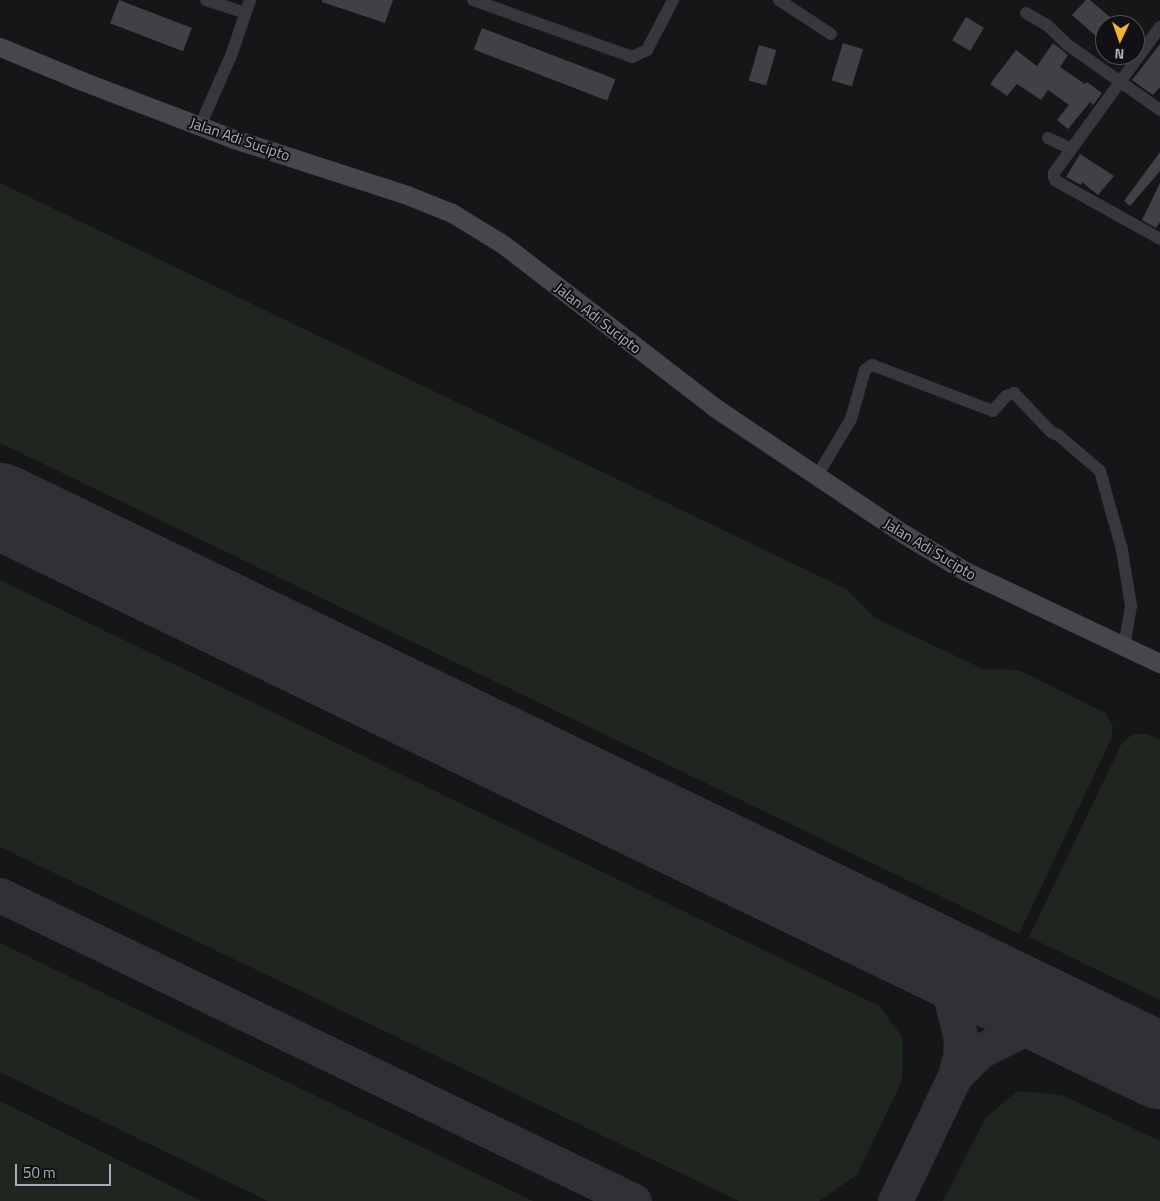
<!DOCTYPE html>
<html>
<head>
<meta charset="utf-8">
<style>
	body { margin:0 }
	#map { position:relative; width:1160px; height:1201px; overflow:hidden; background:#161618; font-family:"Titillium Web",sans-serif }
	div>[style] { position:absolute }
	.green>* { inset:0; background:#1e261f }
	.taxiway>* { height:35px; margin:-17.5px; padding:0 17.5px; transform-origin:17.5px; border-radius:17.5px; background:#303135 }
	.runway>* { height:86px; margin:-43px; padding:0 43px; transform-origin:43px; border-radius:43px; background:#303135 }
	.building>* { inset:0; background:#404145; transform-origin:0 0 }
	.street>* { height:12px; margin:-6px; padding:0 6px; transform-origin:6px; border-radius:6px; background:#37383d }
	.secondary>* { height:19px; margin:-9.5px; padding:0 9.5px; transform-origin:9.5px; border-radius:9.5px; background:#45474d }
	span { translate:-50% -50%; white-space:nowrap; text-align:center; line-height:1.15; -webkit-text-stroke:4px #111113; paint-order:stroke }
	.street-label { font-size:15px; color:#a8adb8 }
	.north { position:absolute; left:1095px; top:15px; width:50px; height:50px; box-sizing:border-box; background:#111113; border:1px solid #4d4f55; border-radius:50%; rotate:183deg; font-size:14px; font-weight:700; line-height:20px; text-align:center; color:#a8adb8 }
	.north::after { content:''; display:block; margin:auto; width:18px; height:22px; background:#f2b134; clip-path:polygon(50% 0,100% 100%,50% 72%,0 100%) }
	.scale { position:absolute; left:15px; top:1164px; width:96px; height:22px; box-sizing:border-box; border:2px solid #a8adb8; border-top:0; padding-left:6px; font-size:15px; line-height:18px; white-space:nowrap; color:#a8adb8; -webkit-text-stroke:4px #111113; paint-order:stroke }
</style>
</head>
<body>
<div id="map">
	<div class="green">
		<i style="clip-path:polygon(0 183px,846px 589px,875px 618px,983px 669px,1019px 670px,1105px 713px,1113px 725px,1111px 739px,1019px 934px,0 443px)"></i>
		<i style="clip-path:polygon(0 580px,879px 1006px,903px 1038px,902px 1081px,857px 1175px,819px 1201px,739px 1201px,0 847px)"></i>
		<i style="clip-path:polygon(1133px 734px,1147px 734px,1160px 740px,1160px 1000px,1029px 937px,1122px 743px)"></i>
		<i style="clip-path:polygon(0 943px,533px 1201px,268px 1201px,0 1072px)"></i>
		<i style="clip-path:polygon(1017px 1091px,1062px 1095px,1160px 1141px,1160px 1201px,943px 1201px,985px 1119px)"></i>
		<i style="clip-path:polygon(0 1101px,201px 1201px,0 1201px)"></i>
	</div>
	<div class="taxiway">
		<i style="left:0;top:895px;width:704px;rotate:25.76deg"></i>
		<i style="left:955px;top:1076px;width:35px;rotate:-45deg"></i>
		<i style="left:980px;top:1051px;width:47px;rotate:-26.6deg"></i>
		<i style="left:1022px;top:1030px;width:18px;rotate:-13deg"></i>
		<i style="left:1040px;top:1026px;width:41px;rotate:2.8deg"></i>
		<i style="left:895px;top:1201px;width:139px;rotate:-64.4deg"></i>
		<i style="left:955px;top:1076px;width:21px;rotate:-76deg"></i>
		<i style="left:960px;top:1056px;width:17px;rotate:-87deg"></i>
		<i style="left:961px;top:1039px;width:45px;rotate:-104deg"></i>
		<i style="left:950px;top:995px;width:28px;rotate:-117deg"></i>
		<i style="left:937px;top:970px;width:41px;rotate:-138.9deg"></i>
	</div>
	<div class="runway">
		<i style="left:0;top:506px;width:1288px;rotate:25.77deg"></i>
	</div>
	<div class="building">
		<i style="left:119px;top:0;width:78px;height:25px;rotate:21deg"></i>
		<i style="clip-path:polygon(322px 0,393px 0,385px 23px,322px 2px)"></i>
		<i style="clip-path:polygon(1086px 0,1090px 0,1119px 25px,1105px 25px,1105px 44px,1072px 15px)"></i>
		<i style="left:966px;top:17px;width:21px;height:27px;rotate:31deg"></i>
		<i style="left:482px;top:28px;width:143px;height:23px;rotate:21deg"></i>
		<i style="left:843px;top:43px;width:21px;height:39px;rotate:17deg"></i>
		<i style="clip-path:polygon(1053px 43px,1068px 55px,1060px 67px,1085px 84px,1087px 82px,1102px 93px,1093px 105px,1090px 102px,1068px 129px,1057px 120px,1069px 105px,1048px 90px,1041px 100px,1017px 84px,1007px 96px,990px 84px,1016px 50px,1037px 66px)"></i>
		<i style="clip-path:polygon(1160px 44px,1160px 87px,1153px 95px,1132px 80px)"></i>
		<i style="left:759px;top:45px;width:18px;height:37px;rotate:16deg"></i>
		<i style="clip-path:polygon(1160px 152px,1160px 171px,1130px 206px,1124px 201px)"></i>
		<i style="clip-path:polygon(1080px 154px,1114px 176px,1098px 195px,1082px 182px,1081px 185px,1066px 177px)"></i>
		<i style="clip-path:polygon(1160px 183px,1160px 222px,1156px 228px,1142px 220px)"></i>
	</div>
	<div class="street">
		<i style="left:206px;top:0;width:42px;rotate:18deg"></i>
		<i style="left:473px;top:0;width:169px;rotate:19.7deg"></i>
		<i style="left:632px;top:57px;width:17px;rotate:-25deg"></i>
		<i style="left:647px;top:50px;width:56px;rotate:-62.5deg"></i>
		<i style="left:779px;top:0;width:62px;rotate:33.2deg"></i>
		<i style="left:1026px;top:13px;width:24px;rotate:30deg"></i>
		<i style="left:1047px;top:25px;width:29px;rotate:44deg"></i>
		<i style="left:1068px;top:45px;width:113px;rotate:35.2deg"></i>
		<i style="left:1160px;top:27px;width:180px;rotate:126deg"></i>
		<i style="left:1054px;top:173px;width:4px;rotate:90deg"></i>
		<i style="left:1054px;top:177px;width:4px;rotate:63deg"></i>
		<i style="left:1056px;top:181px;width:119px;rotate:29.1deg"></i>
		<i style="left:200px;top:126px;width:80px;rotate:-66.3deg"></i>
		<i style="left:232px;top:53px;width:56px;rotate:-71.2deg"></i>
		<i style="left:1048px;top:138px;width:26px;rotate:25deg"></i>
		<i style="left:817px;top:476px;width:66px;rotate:-59.2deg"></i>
		<i style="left:851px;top:419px;width:51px;rotate:-74.1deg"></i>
		<i style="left:865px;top:370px;width:9px;rotate:-36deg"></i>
		<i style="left:872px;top:365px;width:129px;rotate:20.8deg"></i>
		<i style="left:993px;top:411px;width:20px;rotate:-49deg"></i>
		<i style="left:1006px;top:396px;width:9px;rotate:-21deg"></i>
		<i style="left:1014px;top:393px;width:54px;rotate:46.5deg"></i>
		<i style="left:1051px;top:432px;width:8px;rotate:23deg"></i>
		<i style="left:1058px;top:435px;width:55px;rotate:40.6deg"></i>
		<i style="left:1100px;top:471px;width:82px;rotate:74.4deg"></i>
		<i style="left:1122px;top:550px;width:57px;rotate:80.9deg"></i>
		<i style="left:1131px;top:606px;width:42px;rotate:99.7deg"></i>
	</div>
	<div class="secondary">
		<i style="left:0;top:47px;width:89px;rotate:22.5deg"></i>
		<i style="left:82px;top:81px;width:163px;rotate:20.9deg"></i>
		<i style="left:234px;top:139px;width:182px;rotate:17.9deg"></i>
		<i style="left:407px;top:195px;width:48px;rotate:21.8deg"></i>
		<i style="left:452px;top:213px;width:61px;rotate:31.6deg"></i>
		<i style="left:504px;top:245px;width:265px;rotate:37.6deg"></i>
		<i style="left:714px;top:407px;width:229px;rotate:33.8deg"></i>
		<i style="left:904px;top:534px;width:71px;rotate:31.2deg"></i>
		<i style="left:965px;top:571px;width:216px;rotate:25.3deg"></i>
	</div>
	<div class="street-label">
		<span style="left:240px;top:139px;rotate:19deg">Jalan Adi Sucipto</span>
		<span style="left:598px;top:318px;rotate:38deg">Jalan Adi Sucipto</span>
		<span style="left:930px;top:549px;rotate:31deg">Jalan Adi Sucipto</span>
	</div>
	<div class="north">N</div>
	<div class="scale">50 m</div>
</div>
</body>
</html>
